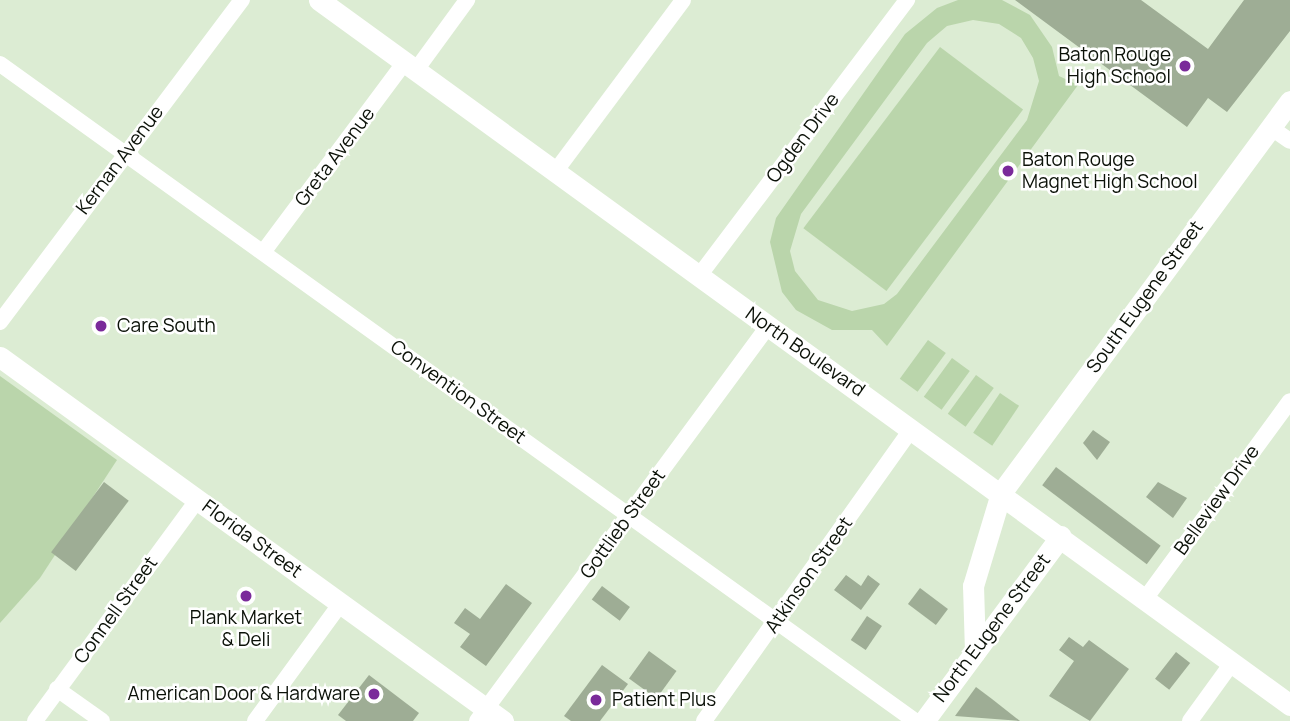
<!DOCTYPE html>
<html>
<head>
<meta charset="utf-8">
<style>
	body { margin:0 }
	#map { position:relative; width:1290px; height:721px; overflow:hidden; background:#dcecd3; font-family:Manrope,sans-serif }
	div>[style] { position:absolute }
	.green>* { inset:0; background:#bad5ab; transform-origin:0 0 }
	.building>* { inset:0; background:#9ead95; transform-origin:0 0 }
	.street>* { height:16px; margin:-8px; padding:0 8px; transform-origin:8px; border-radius:8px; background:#fff }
	.secondary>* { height:21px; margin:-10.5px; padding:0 10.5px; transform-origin:10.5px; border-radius:10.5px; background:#fff }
	.dots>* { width:19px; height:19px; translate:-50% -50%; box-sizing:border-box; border:4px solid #fff; border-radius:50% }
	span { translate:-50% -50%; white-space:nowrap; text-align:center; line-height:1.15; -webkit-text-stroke:5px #fff; paint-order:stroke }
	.poi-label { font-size:19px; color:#0b1108 }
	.right { translate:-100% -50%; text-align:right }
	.left { translate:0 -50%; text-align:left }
	.street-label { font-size:19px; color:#0b1108 }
</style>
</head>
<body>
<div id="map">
	<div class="green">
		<i style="clip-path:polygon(evenodd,958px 0,1002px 0,1030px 15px,1052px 47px,1059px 76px,1078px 85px,887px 346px,872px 330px,832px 330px,796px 310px,782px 292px,770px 242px,776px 218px,905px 34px,937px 8px,958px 0,973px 20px,999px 24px,1021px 38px,1033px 58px,1039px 81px,1027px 120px,897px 294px,884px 304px,852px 311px,818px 300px,795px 271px,790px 251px,801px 214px,927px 43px,947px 26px,973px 20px)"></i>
		<i style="left:940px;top:47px;width:104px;height:227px;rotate:37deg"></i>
		<i style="left:928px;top:340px;width:22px;height:48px;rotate:36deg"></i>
		<i style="left:952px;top:358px;width:22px;height:48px;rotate:36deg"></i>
		<i style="left:976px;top:375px;width:22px;height:48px;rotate:36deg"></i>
		<i style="clip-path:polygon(0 376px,117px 460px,40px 578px,0 623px)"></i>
		<i style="left:1000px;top:393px;width:23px;height:48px;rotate:34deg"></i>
	</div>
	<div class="building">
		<i style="clip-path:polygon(1015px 0,1141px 0,1208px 49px,1244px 0,1290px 0,1290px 31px,1227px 112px,1208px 98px,1187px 127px)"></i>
		<i style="clip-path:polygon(1093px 430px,1110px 442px,1097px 460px,1083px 443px)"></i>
		<i style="left:1056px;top:467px;width:131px;height:23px;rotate:37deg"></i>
		<i style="left:104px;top:482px;width:31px;height:88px;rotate:37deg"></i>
		<i style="clip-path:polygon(1158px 482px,1187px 498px,1173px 518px,1146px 497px)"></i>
		<i style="clip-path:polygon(846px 575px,861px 586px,868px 575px,880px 584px,861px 610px,834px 590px)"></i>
		<i style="clip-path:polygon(506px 584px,532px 603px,486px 666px,460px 647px,470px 634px,454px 623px,465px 608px,480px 619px)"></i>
		<i style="left:602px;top:586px;width:35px;height:17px;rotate:37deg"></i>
		<i style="left:920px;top:588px;width:35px;height:20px;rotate:37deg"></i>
		<i style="left:867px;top:616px;width:18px;height:29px;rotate:34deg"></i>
		<i style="clip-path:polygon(1069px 637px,1083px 647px,1089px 640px,1129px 669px,1090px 721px,1049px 696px,1074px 661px,1059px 650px)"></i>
		<i style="left:649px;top:651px;width:34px;height:34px;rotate:36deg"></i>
		<i style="left:1176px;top:652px;width:18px;height:34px;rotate:38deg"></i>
		<i style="clip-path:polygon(602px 665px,628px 684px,600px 721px,571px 721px,564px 716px)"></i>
		<i style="clip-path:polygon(369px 675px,419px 713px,413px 721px,346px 721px,338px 715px)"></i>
		<i style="clip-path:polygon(976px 687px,992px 699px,1020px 721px,955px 716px)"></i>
	</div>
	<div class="street">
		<i style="left:0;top:64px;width:1126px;rotate:35.68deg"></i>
		<i style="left:416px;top:70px;width:87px;rotate:-53.9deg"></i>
		<i style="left:1270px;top:127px;width:24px;rotate:35deg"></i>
		<i style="left:555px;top:172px;width:214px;rotate:-53.3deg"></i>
		<i style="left:264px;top:251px;width:236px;rotate:-53.3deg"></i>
		<i style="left:699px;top:276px;width:346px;rotate:-53deg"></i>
		<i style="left:0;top:322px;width:403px;rotate:-53.1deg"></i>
		<i style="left:1145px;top:599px;width:245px;rotate:-53.8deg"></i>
		<i style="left:57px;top:689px;width:55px;rotate:35.4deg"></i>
		<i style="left:35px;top:721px;width:275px;rotate:-53.7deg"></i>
		<i style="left:255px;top:721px;width:146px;rotate:-53.9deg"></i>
		<i style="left:477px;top:721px;width:491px;rotate:-53.6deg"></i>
		<i style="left:704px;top:721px;width:359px;rotate:-54.6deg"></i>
		<i style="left:1190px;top:721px;width:72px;rotate:-54.1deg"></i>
	</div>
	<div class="secondary">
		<i style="left:319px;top:0;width:1200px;rotate:35.98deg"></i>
		<i style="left:0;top:357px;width:621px;rotate:35.89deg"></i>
		<i style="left:975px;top:652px;width:66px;rotate:-91.7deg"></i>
		<i style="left:973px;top:586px;width:97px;rotate:-73.2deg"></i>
		<i style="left:1001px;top:493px;width:487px;rotate:-53.6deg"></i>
		<i style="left:924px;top:721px;width:230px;rotate:-53.5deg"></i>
	</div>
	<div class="dots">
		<i style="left:1185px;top:66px;background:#7a2a9a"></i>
		<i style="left:1008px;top:171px;background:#7a2a9a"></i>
		<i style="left:101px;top:326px;background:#7a2a9a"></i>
		<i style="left:246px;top:596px;background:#7a2a9a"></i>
		<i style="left:374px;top:694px;background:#7a2a9a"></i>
		<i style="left:596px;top:700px;background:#7a2a9a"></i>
	</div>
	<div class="poi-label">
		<span class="right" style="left:1171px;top:66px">Baton Rouge<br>High School</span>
		<span class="left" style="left:1022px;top:171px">Baton Rouge<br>Magnet High School</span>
		<span class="left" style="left:117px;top:326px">Care South</span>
		<span style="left:246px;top:629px">Plank Market<br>&amp; Deli</span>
		<span class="right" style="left:360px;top:694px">American Door &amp; Hardware</span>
		<span class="left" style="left:612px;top:700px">Patient Plus</span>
	</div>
	<div class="street-label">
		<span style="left:803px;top:138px;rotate:-53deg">Ogden Drive</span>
		<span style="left:335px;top:157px;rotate:-53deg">Greta Avenue</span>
		<span style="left:120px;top:160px;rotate:-53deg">Kernan Avenue</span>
		<span style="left:1145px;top:297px;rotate:-54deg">South Eugene Street</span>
		<span style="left:805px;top:352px;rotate:35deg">North Boulevard</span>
		<span style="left:458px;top:392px;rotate:36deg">Convention Street</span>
		<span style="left:1217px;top:500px;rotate:-54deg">Belleview Drive</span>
		<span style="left:623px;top:524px;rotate:-54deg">Gottlieb Street</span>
		<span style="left:252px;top:539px;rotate:36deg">Florida Street</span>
		<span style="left:809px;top:575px;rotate:-55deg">Atkinson Street</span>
		<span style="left:116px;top:610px;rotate:-54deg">Connell Street</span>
		<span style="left:992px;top:628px;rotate:-53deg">North Eugene Street</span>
	</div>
</div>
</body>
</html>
